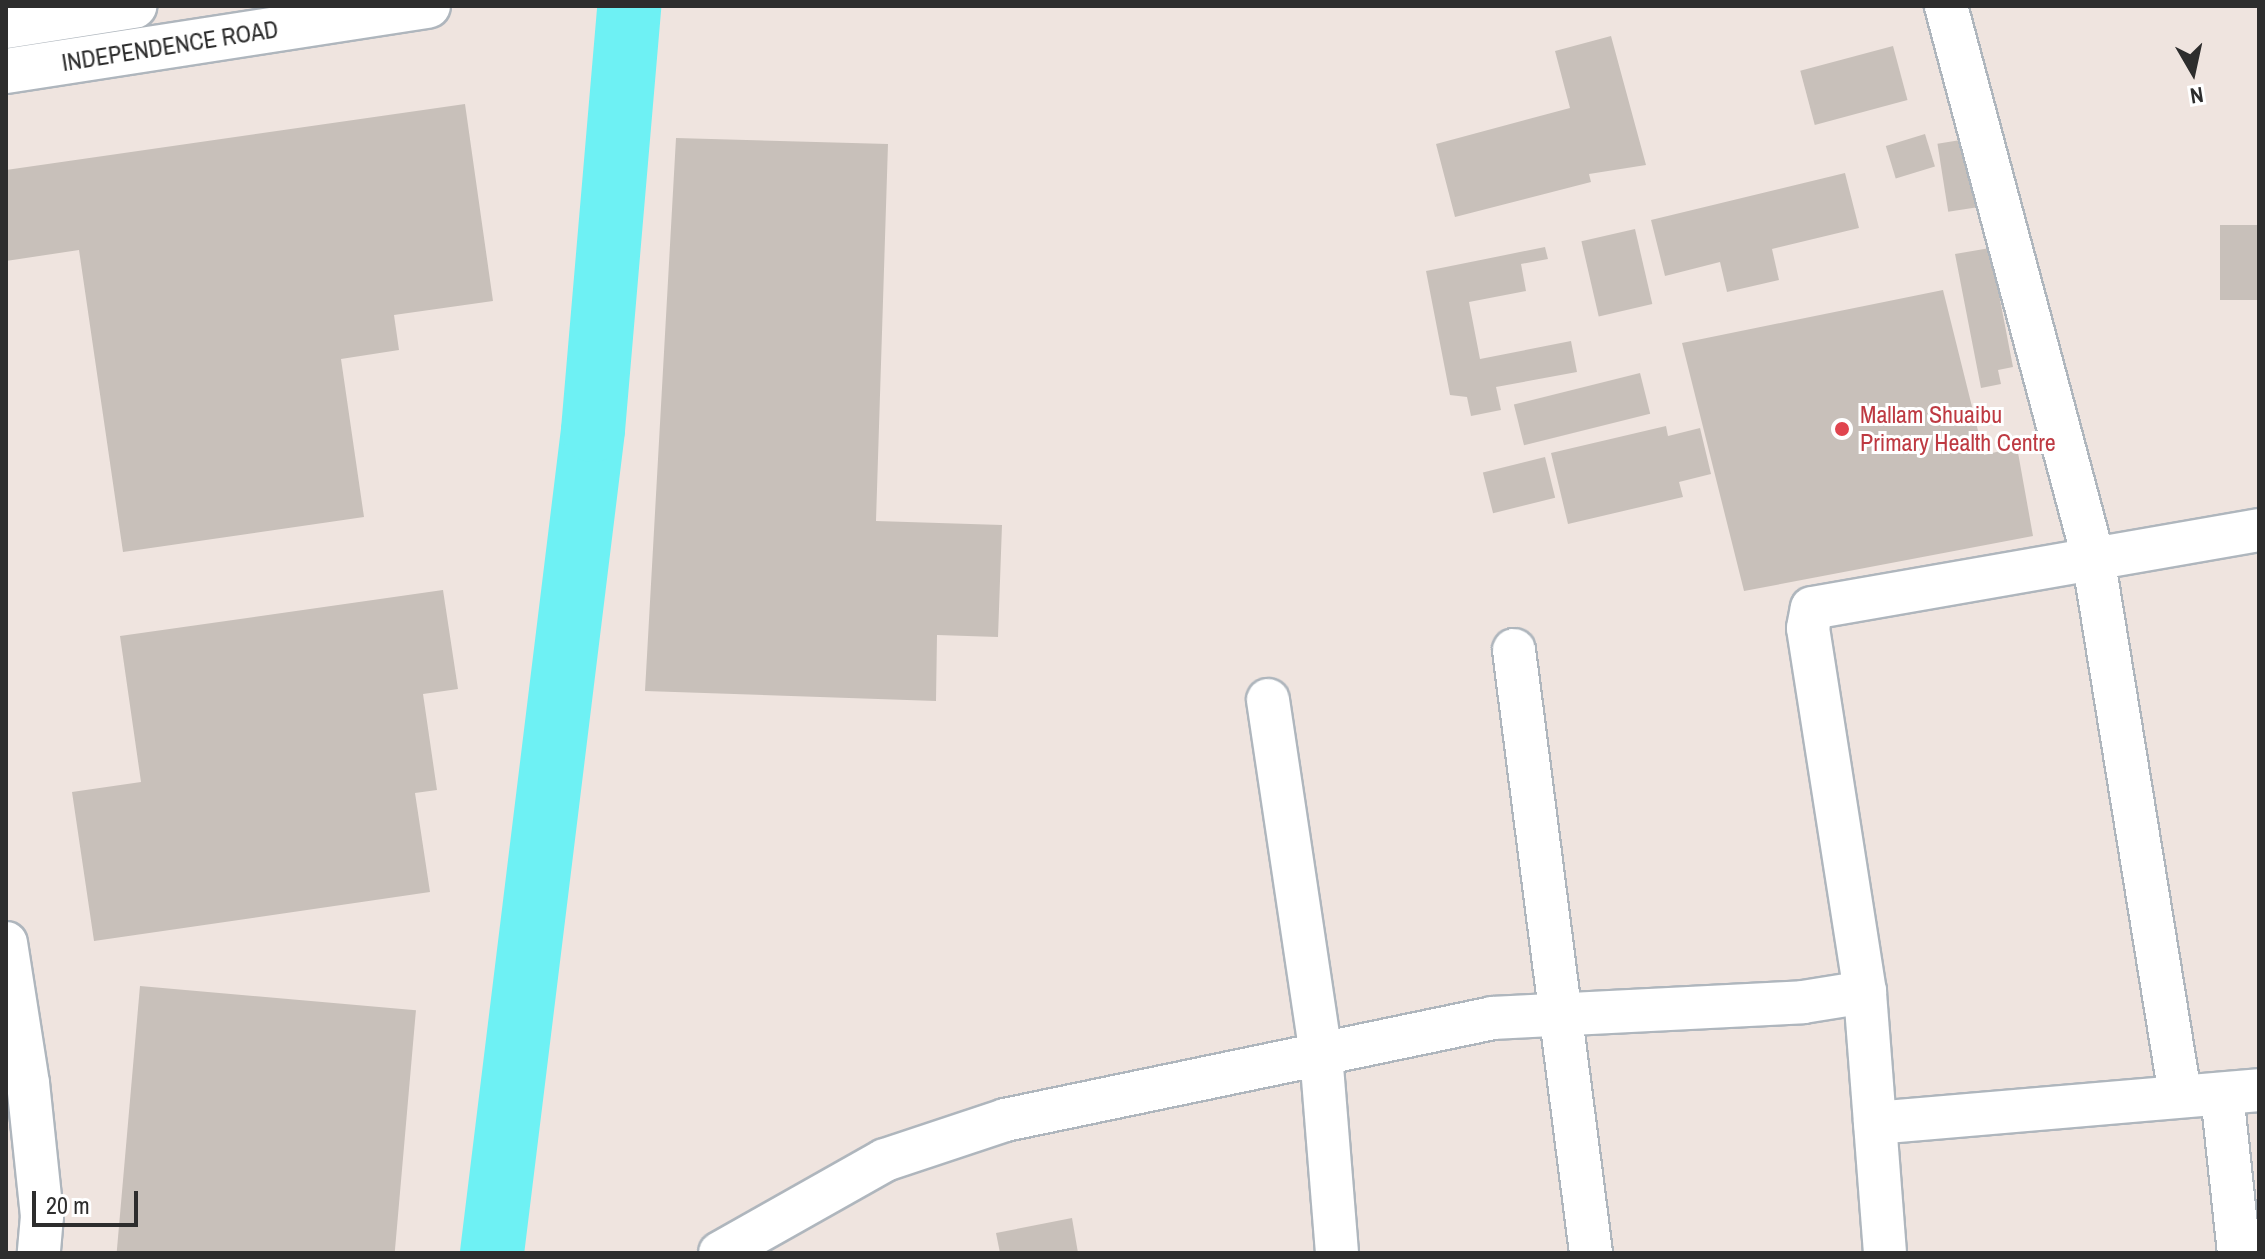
<!DOCTYPE html>
<html>
<head>
<meta charset="utf-8">
<style>
	body { margin:0 }
	#map { position:relative; width:2265px; height:1259px; overflow:hidden; background:#efe4df; font-family:"Archivo Narrow",sans-serif }
	div>[style] { position:absolute }
	.river>* { height:64px; margin:-32px; padding:0 32px; transform-origin:32px; border-radius:32px; background:#6ef1f4 }
	.building>* { inset:0; background:#c8c0ba; transform-origin:0 0 }
	.roads { filter:drop-shadow(2px 0 #afb6bd) drop-shadow(-2px 0 #afb6bd) drop-shadow(0 2px #afb6bd) drop-shadow(0 -2px #afb6bd) }
	.minor>* { height:42px; margin:-21px; padding:0 21px; transform-origin:21px; border-radius:21px; background:#fff }
	.secondary>* { height:44px; margin:-22px; padding:0 22px; transform-origin:22px; border-radius:22px; background:#fff }
	.dots>* { width:22px; height:22px; translate:-50% -50%; box-sizing:border-box; border:4px solid #fff; border-radius:50% }
	span { translate:-50% -50%; white-space:nowrap; text-align:center; line-height:1.15; -webkit-text-stroke:6px #fff; paint-order:stroke }
	.street-label { font-size:24px; color:#2d2d2d }
	.health-label { font-size:24px; color:#be3a42 }
	.left { translate:0 -50%; text-align:left }
	.frame { position:absolute; inset:0; border:8px solid #2d2d2d; pointer-events:none }
	.north { position:absolute; left:2153px; top:32px; width:80px; height:80px; -webkit-text-stroke:6px #fff; paint-order:stroke; rotate:171deg; font-size:22px; font-weight:700; line-height:32px; text-align:center; color:#2d2d2d }
	.north::after { content:''; display:block; margin:auto; width:28px; height:36px; background:#2d2d2d; clip-path:polygon(50% 0,100% 100%,50% 72%,0 100%) }
	.scale { position:absolute; left:32px; top:1191px; width:106px; height:36px; box-sizing:border-box; border:4px solid #2d2d2d; border-top:0; padding-left:10px; font-size:24px; line-height:28px; white-space:nowrap; color:#2d2d2d; -webkit-text-stroke:6px #fff; paint-order:stroke }
</style>
</head>
<body>
<div id="map">
	<div class="river">
		<i style="left:492px;top:1253px;width:829px;rotate:-83deg"></i>
		<i style="left:593px;top:430px;width:426px;rotate:-85.1deg"></i>
	</div>
	<div class="building">
		<i style="clip-path:polygon(1611px 36px,1646px 165px,1589px 174px,1591px 182px,1455px 217px,1436px 144px,1570px 108px,1555px 51px)"></i>
		<i style="left:1893px;top:46px;width:56px;height:96px;rotate:75deg"></i>
		<i style="clip-path:polygon(465px 104px,493px 301px,394px 315px,399px 350px,341px 359px,364px 517px,123px 552px,79px 250px,6px 261px,6px 170px)"></i>
		<i style="left:1925px;top:134px;width:34px;height:41px;rotate:73deg"></i>
		<i style="clip-path:polygon(676px 138px,888px 144px,876px 521px,1002px 525px,998px 637px,937px 635px,936px 701px,645px 691px)"></i>
		<i style="left:1973px;top:138px;width:69px;height:36px;rotate:81deg"></i>
		<i style="clip-path:polygon(1845px 173px,1859px 228px,1772px 249px,1779px 280px,1727px 292px,1720px 262px,1665px 276px,1651px 220px)"></i>
		<i style="left:2259px;top:225px;width:75px;height:39px;rotate:90deg"></i>
		<i style="left:1635px;top:229px;width:77px;height:55px;rotate:77deg"></i>
		<i style="clip-path:polygon(1545px 247px,1548px 259px,1521px 264px,1526px 291px,1469px 302px,1480px 359px,1571px 341px,1577px 372px,1496px 387px,1501px 410px,1471px 416px,1467px 397px,1450px 395px,1426px 271px)"></i>
		<i style="clip-path:polygon(1990px 248px,2013px 367px,1998px 370px,2001px 384px,1981px 388px,1955px 254px)"></i>
		<i style="clip-path:polygon(1943px 290px,1984px 455px,2017px 447px,2033px 536px,1744px 591px,1682px 343px)"></i>
		<i style="left:1640px;top:373px;width:42px;height:130px;rotate:76deg"></i>
		<i style="clip-path:polygon(1666px 426px,1668px 436px,1700px 428px,1711px 474px,1679px 482px,1683px 497px,1568px 524px,1551px 453px)"></i>
		<i style="left:1545px;top:457px;width:42px;height:64px;rotate:76deg"></i>
		<i style="clip-path:polygon(443px 590px,458px 689px,423px 694px,437px 790px,415px 793px,430px 892px,94px 941px,72px 792px,141px 782px,120px 636px)"></i>
		<i style="left:140px;top:986px;width:277px;height:268px;rotate:5deg"></i>
		<i style="clip-path:polygon(1072px 1218px,1078px 1253px,1000px 1253px,996px 1233px)"></i>
	</div>
	<div class="roads">
		<div class="minor">
			<i style="left:1946px;top:6px;width:570px;rotate:75.06deg"></i>
			<i style="left:2093px;top:557px;width:545px;rotate:80.81deg"></i>
			<i style="left:1514px;top:650px;width:608px;rotate:82.72deg"></i>
			<i style="left:1268px;top:700px;width:358px;rotate:81.5deg"></i>
			<i style="left:1321px;top:1054px;width:200px;rotate:85.4deg"></i>
			<i style="left:6px;top:943px;width:142px;rotate:81.1deg"></i>
			<i style="left:28px;top:1083px;width:134px;rotate:84deg"></i>
			<i style="left:42px;top:1216px;width:37px;rotate:95deg"></i>
			<i style="left:2222px;top:1094px;width:160px;rotate:83.9deg"></i>
			<i style="left:1875px;top:1123px;width:385px;rotate:-4.9deg"></i>
			<i style="left:720px;top:1253px;width:189px;rotate:-29.4deg"></i>
			<i style="left:885px;top:1160px;width:126px;rotate:-18.4deg"></i>
			<i style="left:1005px;top:1120px;width:498px;rotate:-11.8deg"></i>
			<i style="left:1492px;top:1018px;width:311px;rotate:-2.9deg"></i>
			<i style="left:1803px;top:1002px;width:63px;rotate:-9.2deg"></i>
			<i style="left:1885px;top:1253px;width:262px;rotate:-94.4deg"></i>
			<i style="left:1865px;top:992px;width:368px;rotate:-98.9deg"></i>
			<i style="left:1808px;top:628px;width:20px;rotate:-79deg"></i>
			<i style="left:1812px;top:608px;width:454px;rotate:-9.9deg"></i>
		</div>
		<div class="secondary">
			<i style="left:6px;top:26px;width:130px;rotate:-8.9deg"></i>
			<i style="left:6px;top:71px;width:427px;rotate:-8.8deg"></i>
		</div>
	</div>
	<div class="dots">
		<i style="left:1842px;top:429px;background:#e0444e"></i>
	</div>
	<div class="street-label">
		<span style="left:170px;top:46px;rotate:-9deg">INDEPENDENCE ROAD</span>
	</div>
	<div class="health-label">
		<span class="left" style="left:1860px;top:429px">Mallam Shuaibu<br>Primary Health Centre</span>
	</div>
	<div class="frame"></div>
	<div class="north">N</div>
	<div class="scale">20 m</div>
</div>
</body>
</html>
